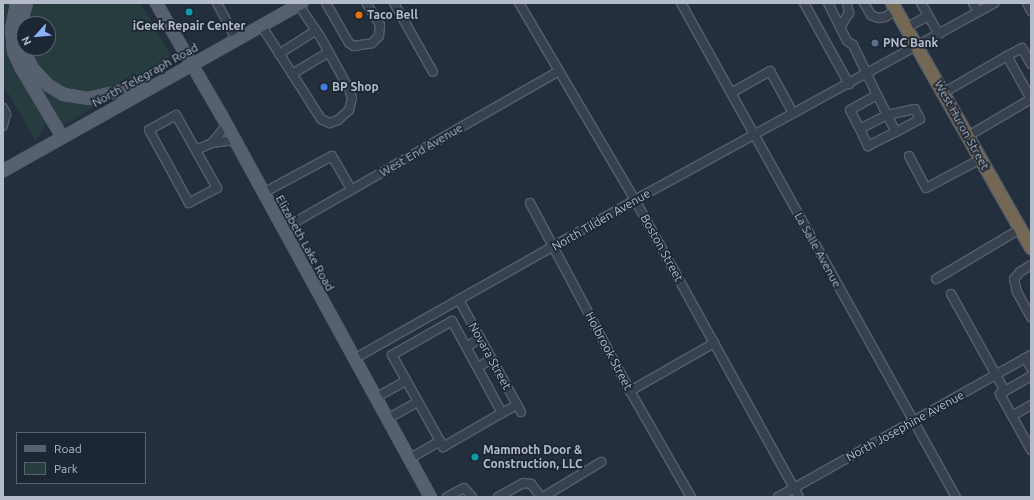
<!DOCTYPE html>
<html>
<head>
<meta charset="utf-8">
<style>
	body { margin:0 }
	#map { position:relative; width:1034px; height:500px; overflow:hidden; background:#242f3e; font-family:Ubuntu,sans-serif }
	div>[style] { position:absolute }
	.green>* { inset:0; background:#263c3f }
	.roads { filter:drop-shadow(1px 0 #565f6c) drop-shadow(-1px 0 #565f6c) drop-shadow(0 1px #565f6c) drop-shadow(0 -1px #565f6c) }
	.minor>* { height:8px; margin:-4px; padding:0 4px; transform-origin:4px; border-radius:4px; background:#38414e }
	.major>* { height:11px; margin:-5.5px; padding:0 5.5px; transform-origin:5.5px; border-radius:5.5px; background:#56606e }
	.highway>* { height:12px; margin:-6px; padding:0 6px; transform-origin:6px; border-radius:6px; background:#746855 }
	.dots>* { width:11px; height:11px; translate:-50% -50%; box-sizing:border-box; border:2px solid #1d2633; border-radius:50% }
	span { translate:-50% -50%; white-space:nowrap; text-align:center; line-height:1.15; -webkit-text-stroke:3.5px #1d2633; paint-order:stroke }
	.poi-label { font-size:12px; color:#b4bcc9; font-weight:700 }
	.left { translate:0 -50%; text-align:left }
	.street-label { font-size:12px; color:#b4bcc9 }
	.frame { position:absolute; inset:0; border:4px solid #b4bcc9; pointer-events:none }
	.legend { position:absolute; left:16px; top:432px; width:130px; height:52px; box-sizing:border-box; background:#1d2633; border:1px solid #59626f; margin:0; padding:5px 7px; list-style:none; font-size:12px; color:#b4bcc9 }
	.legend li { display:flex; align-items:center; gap:8px; height:20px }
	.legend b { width:20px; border:1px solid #59626f }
	.north { position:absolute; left:16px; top:16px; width:40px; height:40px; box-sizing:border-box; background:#1d2633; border:1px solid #59626f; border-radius:50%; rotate:243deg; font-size:11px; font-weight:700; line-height:16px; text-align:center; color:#b4bcc9 }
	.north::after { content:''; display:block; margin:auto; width:14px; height:18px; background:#8ab4f8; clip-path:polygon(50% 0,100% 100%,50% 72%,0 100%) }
</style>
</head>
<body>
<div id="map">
	<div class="green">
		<i style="clip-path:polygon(3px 3px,13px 3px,12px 7px,45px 118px,44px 129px,35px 140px,3px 84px)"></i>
		<i style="clip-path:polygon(31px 3px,141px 3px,171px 56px,166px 62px,104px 93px,70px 92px,43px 76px,27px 48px,48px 48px,48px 24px,25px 24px)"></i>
		<i style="clip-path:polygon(18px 23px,37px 81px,96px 102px,103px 101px,61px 127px,20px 61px)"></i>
	</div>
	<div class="roads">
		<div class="minor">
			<i style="left:217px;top:3px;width:41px;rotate:62.2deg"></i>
			<i style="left:326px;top:3px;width:46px;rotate:60.1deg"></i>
			<i style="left:349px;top:43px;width:6px;rotate:31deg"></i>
			<i style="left:354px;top:46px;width:18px;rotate:-9deg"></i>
			<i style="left:372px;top:43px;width:10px;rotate:-45deg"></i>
			<i style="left:379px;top:36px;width:11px;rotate:-85deg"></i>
			<i style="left:380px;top:25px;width:26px;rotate:-122deg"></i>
			<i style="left:394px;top:3px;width:79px;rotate:60.5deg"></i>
			<i style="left:519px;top:3px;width:229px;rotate:59.5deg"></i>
			<i style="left:635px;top:200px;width:339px;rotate:61.1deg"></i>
			<i style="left:681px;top:3px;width:565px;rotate:60.9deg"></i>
			<i style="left:804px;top:3px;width:93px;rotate:60.9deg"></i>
			<i style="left:828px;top:3px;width:42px;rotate:63.4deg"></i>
			<i style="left:847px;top:41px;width:7px;rotate:34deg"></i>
			<i style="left:853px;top:45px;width:51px;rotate:64.4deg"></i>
			<i style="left:875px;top:91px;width:27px;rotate:63deg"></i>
			<i style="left:887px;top:115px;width:19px;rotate:62deg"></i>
			<i style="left:896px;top:132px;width:27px;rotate:-28deg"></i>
			<i style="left:920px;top:119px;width:11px;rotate:-117deg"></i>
			<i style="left:915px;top:109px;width:29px;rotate:168deg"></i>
			<i style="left:887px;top:115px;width:30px;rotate:153deg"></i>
			<i style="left:860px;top:129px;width:21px;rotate:-118deg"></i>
			<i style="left:850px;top:110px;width:31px;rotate:-29deg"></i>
			<i style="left:864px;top:3px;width:14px;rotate:60deg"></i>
			<i style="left:871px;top:15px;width:8px;rotate:23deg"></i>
			<i style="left:878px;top:18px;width:7px;rotate:-8deg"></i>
			<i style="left:885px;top:17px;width:13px;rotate:-32deg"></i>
			<i style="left:921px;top:3px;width:36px;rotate:60deg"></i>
			<i style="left:973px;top:3px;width:10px;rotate:61deg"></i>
			<i style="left:1027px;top:3px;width:9px;rotate:63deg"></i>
			<i style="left:261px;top:25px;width:112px;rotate:57.4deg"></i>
			<i style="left:321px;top:119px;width:10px;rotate:24deg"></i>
			<i style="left:330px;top:123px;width:9px;rotate:-21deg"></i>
			<i style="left:338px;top:120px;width:15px;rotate:-42deg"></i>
			<i style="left:349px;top:110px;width:12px;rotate:-76deg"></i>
			<i style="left:352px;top:98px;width:12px;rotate:-110deg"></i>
			<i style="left:348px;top:87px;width:56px;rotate:-118.9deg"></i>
			<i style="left:321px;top:38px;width:41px;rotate:-124.1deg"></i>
			<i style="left:840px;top:27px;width:17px;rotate:-57deg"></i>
			<i style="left:849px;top:13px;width:10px;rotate:-101deg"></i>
			<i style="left:906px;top:28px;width:25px;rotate:-29deg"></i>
			<i style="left:279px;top:54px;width:43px;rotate:-32.6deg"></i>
			<i style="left:1007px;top:56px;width:17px;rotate:-28deg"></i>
			<i style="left:1022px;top:48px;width:18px;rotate:61deg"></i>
			<i style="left:292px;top:74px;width:43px;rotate:-30.7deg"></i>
			<i style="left:731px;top:93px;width:45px;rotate:-29.4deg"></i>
			<i style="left:770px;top:71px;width:48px;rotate:61.3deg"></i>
			<i style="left:943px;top:93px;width:74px;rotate:-30deg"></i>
			<i style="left:1007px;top:56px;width:49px;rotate:60.8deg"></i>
			<i style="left:1031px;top:99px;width:73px;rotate:149.6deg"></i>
			<i style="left:3px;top:108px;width:7px;rotate:63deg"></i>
			<i style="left:6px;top:114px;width:12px;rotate:104deg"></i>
			<i style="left:176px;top:115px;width:84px;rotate:60.7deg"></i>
			<i style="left:217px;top:188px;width:32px;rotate:152deg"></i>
			<i style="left:189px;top:203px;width:83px;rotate:-118.7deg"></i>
			<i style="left:149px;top:130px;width:31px;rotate:-29deg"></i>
			<i style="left:860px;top:129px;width:19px;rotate:65deg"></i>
			<i style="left:868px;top:146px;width:31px;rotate:-27deg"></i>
			<i style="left:212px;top:143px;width:22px;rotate:-51deg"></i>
			<i style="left:196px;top:150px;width:17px;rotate:-24deg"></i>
			<i style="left:212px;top:143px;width:22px;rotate:-8deg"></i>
			<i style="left:909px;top:156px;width:36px;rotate:62deg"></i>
			<i style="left:926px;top:188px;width:62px;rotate:-27.8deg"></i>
			<i style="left:263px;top:193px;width:78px;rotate:-28.2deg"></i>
			<i style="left:332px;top:156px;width:39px;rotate:60deg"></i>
			<i style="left:530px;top:203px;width:213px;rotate:62deg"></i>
			<i style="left:630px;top:391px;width:122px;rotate:60.1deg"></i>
			<i style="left:283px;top:229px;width:318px;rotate:-29.8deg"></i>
			<i style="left:1031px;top:265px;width:13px;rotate:148deg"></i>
			<i style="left:1020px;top:272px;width:9px;rotate:131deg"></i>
			<i style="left:1014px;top:279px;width:13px;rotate:77deg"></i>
			<i style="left:1017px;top:292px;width:29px;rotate:61deg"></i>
			<i style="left:936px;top:279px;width:98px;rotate:-30.8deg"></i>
			<i style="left:951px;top:294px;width:111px;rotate:60.9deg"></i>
			<i style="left:459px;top:300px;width:128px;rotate:61deg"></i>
			<i style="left:467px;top:347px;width:16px;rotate:-35deg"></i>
			<i style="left:1025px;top:358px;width:12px;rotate:59deg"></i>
			<i style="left:354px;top:359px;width:331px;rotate:-29.5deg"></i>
			<i style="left:642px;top:196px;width:402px;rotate:-28.7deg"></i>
			<i style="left:478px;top:367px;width:16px;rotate:-30deg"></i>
			<i style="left:1031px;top:376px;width:36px;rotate:150deg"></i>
			<i style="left:1000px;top:394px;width:64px;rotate:61deg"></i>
			<i style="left:630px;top:391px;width:97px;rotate:-29.7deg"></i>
			<i style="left:375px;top:398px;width:35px;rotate:-29deg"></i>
			<i style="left:502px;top:413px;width:17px;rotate:-28deg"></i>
			<i style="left:1012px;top:416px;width:22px;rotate:-30deg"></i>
			<i style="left:387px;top:419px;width:35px;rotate:-29deg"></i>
			<i style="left:409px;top:459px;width:36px;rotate:-30deg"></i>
			<i style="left:440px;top:441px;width:7px;rotate:63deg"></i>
			<i style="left:443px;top:447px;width:68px;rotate:-30deg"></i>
			<i style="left:502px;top:413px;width:105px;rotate:-118.5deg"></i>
			<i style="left:452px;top:321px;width:69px;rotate:150.5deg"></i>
			<i style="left:392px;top:355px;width:98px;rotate:60.8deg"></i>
			<i style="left:447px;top:497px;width:19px;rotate:-28deg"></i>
			<i style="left:464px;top:488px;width:12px;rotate:48deg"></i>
			<i style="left:498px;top:497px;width:29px;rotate:-29deg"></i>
			<i style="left:523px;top:483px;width:8px;rotate:7deg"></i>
			<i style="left:531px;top:484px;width:16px;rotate:52deg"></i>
			<i style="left:543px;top:497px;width:68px;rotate:-31.1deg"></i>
			<i style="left:778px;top:497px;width:290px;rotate:-29.3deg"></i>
		</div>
		<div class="major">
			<i style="left:16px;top:3px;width:25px;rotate:101deg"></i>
			<i style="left:11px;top:28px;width:23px;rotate:85deg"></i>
			<i style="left:13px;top:51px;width:19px;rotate:65deg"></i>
			<i style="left:21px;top:68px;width:80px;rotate:59.3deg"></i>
			<i style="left:26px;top:3px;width:22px;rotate:106deg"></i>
			<i style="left:20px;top:24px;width:25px;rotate:83deg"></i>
			<i style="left:23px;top:49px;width:21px;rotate:65deg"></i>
			<i style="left:32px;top:68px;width:23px;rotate:47deg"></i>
			<i style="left:48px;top:85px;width:17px;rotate:31deg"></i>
			<i style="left:63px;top:94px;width:25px;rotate:9deg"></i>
			<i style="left:88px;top:98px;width:61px;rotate:-13.3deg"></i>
			<i style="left:156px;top:3px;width:129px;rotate:59.9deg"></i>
			<i style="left:221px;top:115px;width:435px;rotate:61.3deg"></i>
			<i style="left:3px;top:170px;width:342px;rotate:-29.3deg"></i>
		</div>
		<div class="highway">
			<i style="left:892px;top:3px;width:282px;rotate:60.4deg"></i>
		</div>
	</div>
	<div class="dots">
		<i style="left:189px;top:12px;background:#0f9aa8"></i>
		<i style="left:359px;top:15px;background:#e8710a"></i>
		<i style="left:875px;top:43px;background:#5c6f8a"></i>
		<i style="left:324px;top:87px;background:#3f7fe0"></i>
		<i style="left:475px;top:457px;background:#0f9aa8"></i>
	</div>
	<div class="poi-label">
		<span class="left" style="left:367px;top:15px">Taco Bell</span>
		<span style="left:189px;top:26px">iGeek Repair Center</span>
		<span class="left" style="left:883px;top:43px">PNC Bank</span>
		<span class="left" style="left:332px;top:87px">BP Shop</span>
		<span class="left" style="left:483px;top:457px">Mammoth Door &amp;<br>Construction, LLC</span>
	</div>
	<div class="street-label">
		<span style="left:145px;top:75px;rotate:-29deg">North Telegraph Road</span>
		<span style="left:962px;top:125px;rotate:61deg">West Huron Street</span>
		<span style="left:421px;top:150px;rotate:-30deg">West End Avenue</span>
		<span style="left:601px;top:220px;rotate:-30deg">North Tilden Avenue</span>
		<span style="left:305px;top:243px;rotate:61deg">Elizabeth Lake Road</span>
		<span style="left:662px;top:248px;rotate:61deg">Boston Street</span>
		<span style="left:818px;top:250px;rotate:61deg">La Salle Avenue</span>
		<span style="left:609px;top:351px;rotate:62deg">Holbrook Street</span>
		<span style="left:490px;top:356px;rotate:61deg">Novara Street</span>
		<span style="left:905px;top:426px;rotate:-29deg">North Josephine Avenue</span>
	</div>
	<div class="frame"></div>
	<ul class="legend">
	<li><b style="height:5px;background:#56606e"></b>Road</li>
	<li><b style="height:11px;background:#263c3f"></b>Park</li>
	</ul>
	<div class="north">N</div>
</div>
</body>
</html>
